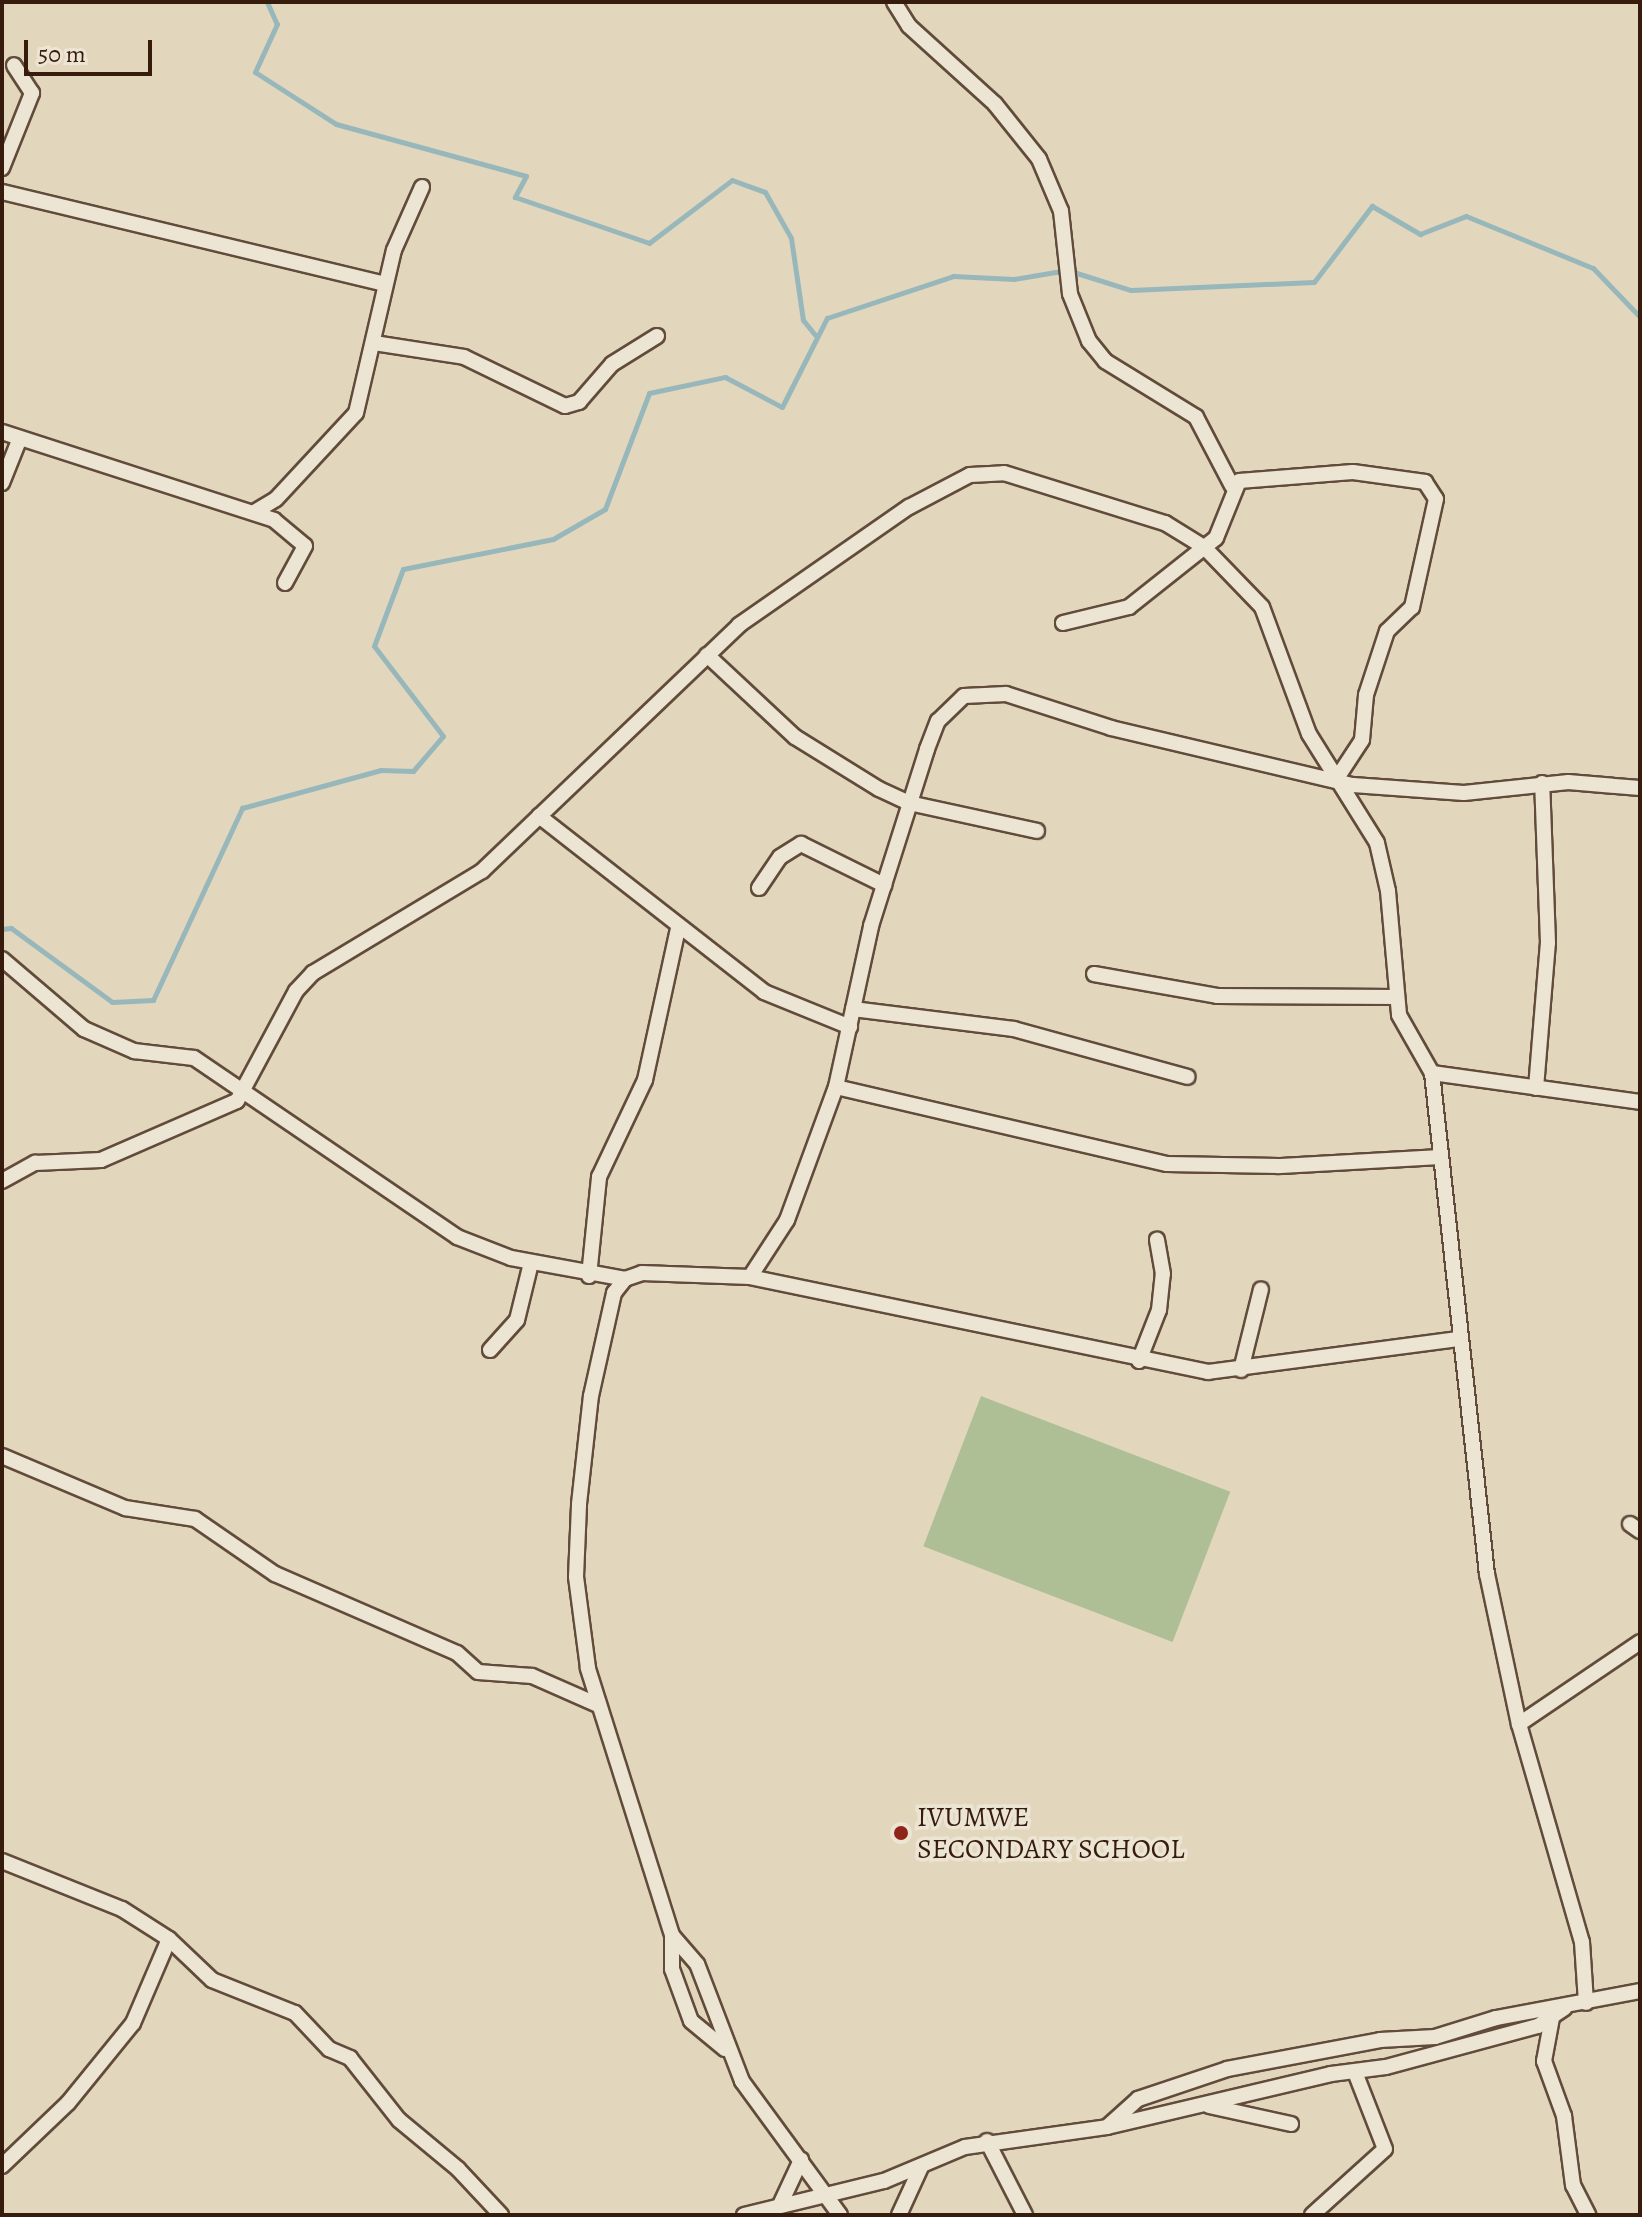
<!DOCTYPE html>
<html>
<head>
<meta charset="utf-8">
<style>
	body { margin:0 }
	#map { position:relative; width:1642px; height:2217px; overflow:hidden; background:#e2d7bd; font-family:Alegreya,serif }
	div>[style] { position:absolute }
	.green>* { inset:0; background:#aebf95; transform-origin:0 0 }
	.stream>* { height:5px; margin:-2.5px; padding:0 2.5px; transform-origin:2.5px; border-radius:2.5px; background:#98b7bb }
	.roads { filter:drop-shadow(2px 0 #624b3a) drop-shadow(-2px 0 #624b3a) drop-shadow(0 2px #624b3a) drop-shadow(0 -2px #624b3a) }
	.minor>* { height:14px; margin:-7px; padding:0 7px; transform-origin:7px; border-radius:7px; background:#ece5d4 }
	.dots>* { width:22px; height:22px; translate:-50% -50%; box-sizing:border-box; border:4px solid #ece5d4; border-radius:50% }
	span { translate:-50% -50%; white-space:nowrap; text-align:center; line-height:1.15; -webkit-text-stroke:7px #ece5d4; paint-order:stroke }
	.poi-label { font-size:28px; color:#371c0e }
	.left { translate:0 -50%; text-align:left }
	.frame { position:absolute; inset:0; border:4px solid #371c0e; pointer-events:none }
	.scale { position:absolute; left:24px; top:40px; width:128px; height:36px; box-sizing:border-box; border:4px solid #371c0e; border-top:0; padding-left:10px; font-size:24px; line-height:28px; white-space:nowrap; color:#371c0e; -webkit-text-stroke:6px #ece5d4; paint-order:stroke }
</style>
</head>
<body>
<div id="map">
	<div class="green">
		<i style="left:981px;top:1396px;width:267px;height:161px;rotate:21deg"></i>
	</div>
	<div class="stream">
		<i style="left:267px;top:2px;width:24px;rotate:66deg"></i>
		<i style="left:277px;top:24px;width:53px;rotate:114.6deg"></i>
		<i style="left:255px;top:72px;width:96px;rotate:32.7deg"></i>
		<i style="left:336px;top:124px;width:197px;rotate:15.3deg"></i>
		<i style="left:526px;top:176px;width:24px;rotate:118deg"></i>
		<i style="left:515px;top:197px;width:142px;rotate:18.9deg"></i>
		<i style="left:649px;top:243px;width:104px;rotate:-37.2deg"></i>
		<i style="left:732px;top:180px;width:35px;rotate:20deg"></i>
		<i style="left:765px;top:192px;width:53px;rotate:60.5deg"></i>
		<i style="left:791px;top:238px;width:83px;rotate:81.7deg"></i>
		<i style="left:803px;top:320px;width:19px;rotate:51deg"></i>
		<i style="left:2px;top:929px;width:9px;rotate:-6deg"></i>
		<i style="left:11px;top:928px;width:125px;rotate:36.2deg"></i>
		<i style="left:112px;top:1002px;width:41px;rotate:-2.8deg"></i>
		<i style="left:153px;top:1000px;width:212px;rotate:-65.1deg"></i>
		<i style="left:242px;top:808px;width:144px;rotate:-15.3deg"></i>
		<i style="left:381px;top:770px;width:32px;rotate:2deg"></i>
		<i style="left:413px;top:771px;width:46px;rotate:-49.4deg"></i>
		<i style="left:443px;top:736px;width:113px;rotate:-127.5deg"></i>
		<i style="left:374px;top:646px;width:82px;rotate:-69.4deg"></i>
		<i style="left:403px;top:569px;width:153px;rotate:-11.3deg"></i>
		<i style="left:553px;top:539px;width:60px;rotate:-30deg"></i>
		<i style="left:605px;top:509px;width:124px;rotate:-69.2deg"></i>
		<i style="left:649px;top:393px;width:78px;rotate:-11.9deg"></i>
		<i style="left:725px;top:377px;width:64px;rotate:27.8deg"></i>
		<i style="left:782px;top:407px;width:100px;rotate:-63.2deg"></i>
		<i style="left:827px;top:318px;width:133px;rotate:-18.4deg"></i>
		<i style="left:953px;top:276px;width:61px;rotate:2.8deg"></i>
		<i style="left:1014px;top:279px;width:54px;rotate:-9.6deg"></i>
		<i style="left:1067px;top:270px;width:67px;rotate:17.4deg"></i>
		<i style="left:1131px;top:290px;width:183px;rotate:-2.5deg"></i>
		<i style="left:1314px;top:282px;width:96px;rotate:-52.7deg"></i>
		<i style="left:1372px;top:206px;width:56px;rotate:30.3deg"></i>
		<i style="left:1420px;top:234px;width:49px;rotate:-21.4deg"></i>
		<i style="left:1466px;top:216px;width:137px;rotate:22.3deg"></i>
		<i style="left:1593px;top:268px;width:68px;rotate:46.2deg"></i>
	</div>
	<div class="roads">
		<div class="minor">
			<i style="left:894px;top:2px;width:28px;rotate:58deg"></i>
			<i style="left:909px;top:26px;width:116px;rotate:42.2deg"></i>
			<i style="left:995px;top:104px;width:70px;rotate:51.3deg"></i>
			<i style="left:1039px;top:159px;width:56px;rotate:67.1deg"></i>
			<i style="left:1061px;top:211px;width:83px;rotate:83.8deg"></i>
			<i style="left:1070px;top:294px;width:51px;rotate:68deg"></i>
			<i style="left:1089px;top:341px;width:26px;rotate:51deg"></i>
			<i style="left:1105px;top:361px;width:107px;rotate:31.6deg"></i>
			<i style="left:1196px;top:417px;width:78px;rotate:62.4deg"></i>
			<i style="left:2px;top:168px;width:81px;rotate:-68.2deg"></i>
			<i style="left:32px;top:93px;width:33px;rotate:-123deg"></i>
			<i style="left:2px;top:192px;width:394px;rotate:13.5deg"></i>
			<i style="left:374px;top:343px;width:91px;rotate:8.8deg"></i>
			<i style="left:464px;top:357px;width:112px;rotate:25.9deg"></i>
			<i style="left:565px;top:406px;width:15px;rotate:-16deg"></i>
			<i style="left:579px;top:402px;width:50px;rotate:-49deg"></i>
			<i style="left:612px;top:364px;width:53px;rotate:-31.9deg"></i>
			<i style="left:2px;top:432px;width:286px;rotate:17.9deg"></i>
			<i style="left:274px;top:520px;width:40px;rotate:40deg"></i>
			<i style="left:305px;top:546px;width:42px;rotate:118.4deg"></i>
			<i style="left:2px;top:483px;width:48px;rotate:-68.2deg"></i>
			<i style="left:256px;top:511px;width:23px;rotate:-31deg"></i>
			<i style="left:276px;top:499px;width:117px;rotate:-47.1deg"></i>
			<i style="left:356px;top:413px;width:167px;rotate:-76.9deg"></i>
			<i style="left:394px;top:250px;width:69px;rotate:-66deg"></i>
			<i style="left:1063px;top:623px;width:68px;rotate:-13.6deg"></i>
			<i style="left:1129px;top:607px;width:111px;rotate:-38.4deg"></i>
			<i style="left:1216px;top:538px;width:61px;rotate:-68deg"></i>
			<i style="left:1239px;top:481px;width:114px;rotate:-4.5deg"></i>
			<i style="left:1353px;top:472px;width:73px;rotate:7.9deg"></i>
			<i style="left:1425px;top:482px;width:20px;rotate:57deg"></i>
			<i style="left:1436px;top:499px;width:111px;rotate:102.5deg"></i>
			<i style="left:1412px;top:607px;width:35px;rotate:136deg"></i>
			<i style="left:1387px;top:631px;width:67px;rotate:108.2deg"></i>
			<i style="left:1366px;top:695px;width:45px;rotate:95.1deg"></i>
			<i style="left:1362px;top:740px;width:45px;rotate:123.3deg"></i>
			<i style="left:707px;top:655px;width:120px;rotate:43deg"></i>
			<i style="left:795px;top:737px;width:99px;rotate:31.8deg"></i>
			<i style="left:879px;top:789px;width:33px;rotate:25deg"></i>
			<i style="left:909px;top:803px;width:131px;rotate:12.3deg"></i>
			<i style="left:539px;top:816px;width:286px;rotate:38deg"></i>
			<i style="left:764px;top:992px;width:93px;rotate:22.1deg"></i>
			<i style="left:759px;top:888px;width:37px;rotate:-56deg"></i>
			<i style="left:780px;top:857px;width:25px;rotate:-32deg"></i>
			<i style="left:801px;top:844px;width:93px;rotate:26.3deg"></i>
			<i style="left:2px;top:959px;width:108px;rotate:40.5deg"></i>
			<i style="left:84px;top:1029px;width:55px;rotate:23.7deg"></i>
			<i style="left:134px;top:1051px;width:60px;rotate:6.7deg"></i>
			<i style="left:194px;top:1058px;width:318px;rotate:34.2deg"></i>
			<i style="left:457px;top:1237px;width:58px;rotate:21.3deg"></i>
			<i style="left:511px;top:1258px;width:116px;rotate:10.4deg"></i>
			<i style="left:1094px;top:974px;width:125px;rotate:10.1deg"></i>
			<i style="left:1217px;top:996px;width:179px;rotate:0.3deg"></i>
			<i style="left:853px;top:1009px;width:162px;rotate:7.1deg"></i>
			<i style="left:1014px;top:1029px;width:180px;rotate:15.4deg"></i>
			<i style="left:1432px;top:1073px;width:210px;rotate:7.9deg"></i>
			<i style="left:836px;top:1087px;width:340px;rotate:13.1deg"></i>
			<i style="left:1167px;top:1164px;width:112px;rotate:1deg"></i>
			<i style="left:1279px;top:1166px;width:159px;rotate:-3.2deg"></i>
			<i style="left:1536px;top:1088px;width:145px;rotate:-85.3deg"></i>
			<i style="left:1548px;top:943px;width:160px;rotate:-92.1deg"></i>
			<i style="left:2px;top:1181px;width:38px;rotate:-29deg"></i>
			<i style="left:35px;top:1163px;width:66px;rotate:-2.6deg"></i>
			<i style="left:101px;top:1160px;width:148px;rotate:-23.5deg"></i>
			<i style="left:237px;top:1101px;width:125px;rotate:-61.8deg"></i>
			<i style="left:296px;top:991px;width:25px;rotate:-47deg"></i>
			<i style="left:313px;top:973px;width:197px;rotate:-31.1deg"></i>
			<i style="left:482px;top:871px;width:356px;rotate:-43.7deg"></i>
			<i style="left:739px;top:625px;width:207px;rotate:-34.8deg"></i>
			<i style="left:909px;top:507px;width:69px;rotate:-27.7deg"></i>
			<i style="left:970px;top:475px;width:34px;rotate:-3deg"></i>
			<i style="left:1004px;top:473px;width:169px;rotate:17.3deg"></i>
			<i style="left:1165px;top:523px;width:46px;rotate:31.6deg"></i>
			<i style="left:1204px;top:547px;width:83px;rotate:46deg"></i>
			<i style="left:1262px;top:607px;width:135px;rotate:69.7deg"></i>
			<i style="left:1309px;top:734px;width:128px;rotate:58deg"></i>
			<i style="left:1377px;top:843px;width:49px;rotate:77.1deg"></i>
			<i style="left:1388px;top:891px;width:124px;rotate:84.9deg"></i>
			<i style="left:1399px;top:1015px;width:67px;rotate:60.4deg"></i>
			<i style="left:1432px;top:1073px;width:504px;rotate:83.74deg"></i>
			<i style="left:1487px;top:1574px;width:153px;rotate:78deg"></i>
			<i style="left:1519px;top:1724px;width:227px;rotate:73.9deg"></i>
			<i style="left:1582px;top:1942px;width:61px;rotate:86.2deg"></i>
			<i style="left:589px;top:1276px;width:100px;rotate:-84.2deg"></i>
			<i style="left:599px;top:1177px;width:107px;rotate:-64.6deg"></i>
			<i style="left:645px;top:1080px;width:155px;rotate:-77.7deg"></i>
			<i style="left:750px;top:1277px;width:68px;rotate:-57deg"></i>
			<i style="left:787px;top:1220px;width:142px;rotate:-69.8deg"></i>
			<i style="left:836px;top:1087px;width:165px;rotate:-77.7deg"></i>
			<i style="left:871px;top:926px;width:186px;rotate:-72.4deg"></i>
			<i style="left:927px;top:749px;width:30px;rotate:-69deg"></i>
			<i style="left:938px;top:721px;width:36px;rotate:-44deg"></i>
			<i style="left:964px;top:696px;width:42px;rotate:-2.7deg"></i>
			<i style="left:1006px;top:694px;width:110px;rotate:17.9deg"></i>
			<i style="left:1111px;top:728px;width:249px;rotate:13.3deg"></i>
			<i style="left:1353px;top:785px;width:111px;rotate:4.1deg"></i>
			<i style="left:1464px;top:793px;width:105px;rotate:-6deg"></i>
			<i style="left:1568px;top:782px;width:72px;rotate:4.8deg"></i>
			<i style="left:490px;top:1350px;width:40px;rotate:-48deg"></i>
			<i style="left:517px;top:1320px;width:59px;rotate:-76.2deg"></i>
			<i style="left:1139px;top:1361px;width:55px;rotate:-68.6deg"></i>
			<i style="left:1159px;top:1310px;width:36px;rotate:-84deg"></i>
			<i style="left:1163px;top:1274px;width:35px;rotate:-100deg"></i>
			<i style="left:1241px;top:1370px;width:83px;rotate:-76.1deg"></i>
			<i style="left:2px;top:1456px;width:134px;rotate:22.9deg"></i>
			<i style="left:125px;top:1508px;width:71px;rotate:8.9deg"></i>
			<i style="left:195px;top:1519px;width:97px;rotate:34.5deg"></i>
			<i style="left:275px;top:1574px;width:198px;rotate:23.5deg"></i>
			<i style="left:457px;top:1653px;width:28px;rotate:42deg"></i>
			<i style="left:478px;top:1672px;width:54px;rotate:4.2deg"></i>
			<i style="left:532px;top:1676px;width:72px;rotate:23.7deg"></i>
			<i style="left:1630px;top:1524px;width:12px;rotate:35deg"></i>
			<i style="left:1519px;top:1724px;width:146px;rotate:-34.1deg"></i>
			<i style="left:2px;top:1861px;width:129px;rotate:21.8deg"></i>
			<i style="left:122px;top:1909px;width:56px;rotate:32.6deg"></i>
			<i style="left:169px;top:1939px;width:59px;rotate:43.6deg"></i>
			<i style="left:212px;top:1980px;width:89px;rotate:21.7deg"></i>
			<i style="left:295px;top:2013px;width:50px;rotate:46.6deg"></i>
			<i style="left:329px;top:2049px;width:23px;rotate:23deg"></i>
			<i style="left:350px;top:2058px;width:79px;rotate:51.7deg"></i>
			<i style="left:399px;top:2120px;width:77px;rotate:39.7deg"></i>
			<i style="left:458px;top:2169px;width:63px;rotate:46.9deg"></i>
			<i style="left:672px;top:1935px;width:34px;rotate:90deg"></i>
			<i style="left:672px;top:1969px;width:55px;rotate:69.9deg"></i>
			<i style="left:691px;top:2021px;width:44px;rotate:39.5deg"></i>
			<i style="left:1552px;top:2018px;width:44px;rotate:100.5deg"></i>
			<i style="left:1544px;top:2061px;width:59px;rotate:70deg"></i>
			<i style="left:1564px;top:2116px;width:70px;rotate:82.6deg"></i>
			<i style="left:1573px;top:2185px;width:34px;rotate:63deg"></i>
			<i style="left:1209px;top:2106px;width:84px;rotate:12.4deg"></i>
			<i style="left:1107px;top:2127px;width:230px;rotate:-13.3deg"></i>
			<i style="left:1331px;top:2074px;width:55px;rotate:-7.3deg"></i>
			<i style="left:1386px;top:2067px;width:157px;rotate:-15.1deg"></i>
			<i style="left:1538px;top:2026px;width:32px;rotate:-34deg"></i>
			<i style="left:987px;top:2141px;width:83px;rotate:62.8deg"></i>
			<i style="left:2px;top:2166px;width:91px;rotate:-43.7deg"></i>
			<i style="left:68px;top:2103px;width:103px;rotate:-50.9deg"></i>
			<i style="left:133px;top:2023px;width:91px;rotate:-66.8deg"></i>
			<i style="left:780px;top:2205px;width:50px;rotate:-65deg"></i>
			<i style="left:744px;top:2215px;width:144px;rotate:-13.7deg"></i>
			<i style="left:884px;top:2181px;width:88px;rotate:-22.8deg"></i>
			<i style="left:965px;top:2147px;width:143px;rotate:-8deg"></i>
			<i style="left:1107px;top:2127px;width:42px;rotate:-42.1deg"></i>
			<i style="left:1138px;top:2099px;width:94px;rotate:-18.6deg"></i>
			<i style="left:1227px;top:2069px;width:156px;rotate:-10.7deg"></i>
			<i style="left:1380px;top:2040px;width:55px;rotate:-3.1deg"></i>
			<i style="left:1435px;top:2037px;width:64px;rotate:-17.3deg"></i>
			<i style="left:1496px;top:2018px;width:147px;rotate:-10.6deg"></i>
			<i style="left:840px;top:2215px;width:166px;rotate:-126.2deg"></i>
			<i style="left:742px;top:2081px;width:125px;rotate:-111deg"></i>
			<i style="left:697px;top:1964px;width:38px;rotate:-131deg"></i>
			<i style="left:672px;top:1935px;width:280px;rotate:-107.5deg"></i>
			<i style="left:588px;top:1668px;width:92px;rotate:-97.5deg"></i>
			<i style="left:576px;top:1577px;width:73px;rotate:-87.6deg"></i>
			<i style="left:579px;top:1504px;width:109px;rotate:-83.7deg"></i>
			<i style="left:591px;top:1396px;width:106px;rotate:-77.4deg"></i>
			<i style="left:614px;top:1293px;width:18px;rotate:-52deg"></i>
			<i style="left:625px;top:1279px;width:18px;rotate:-19deg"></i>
			<i style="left:642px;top:1273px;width:108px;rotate:2.1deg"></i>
			<i style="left:750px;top:1277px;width:468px;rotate:11.7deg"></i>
			<i style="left:1208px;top:1372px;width:253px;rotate:-7.5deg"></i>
			<i style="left:899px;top:2215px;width:53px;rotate:-65.4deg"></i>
			<i style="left:1312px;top:2215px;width:98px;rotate:-42.1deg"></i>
			<i style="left:1385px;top:2149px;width:83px;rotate:-111.3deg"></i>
		</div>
	</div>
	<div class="dots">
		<i style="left:901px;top:1833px;background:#8f2418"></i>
	</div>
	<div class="poi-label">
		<span class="left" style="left:917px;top:1833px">IVUMWE<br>SECONDARY SCHOOL</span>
	</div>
	<div class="frame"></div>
	<div class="scale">50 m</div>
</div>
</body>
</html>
